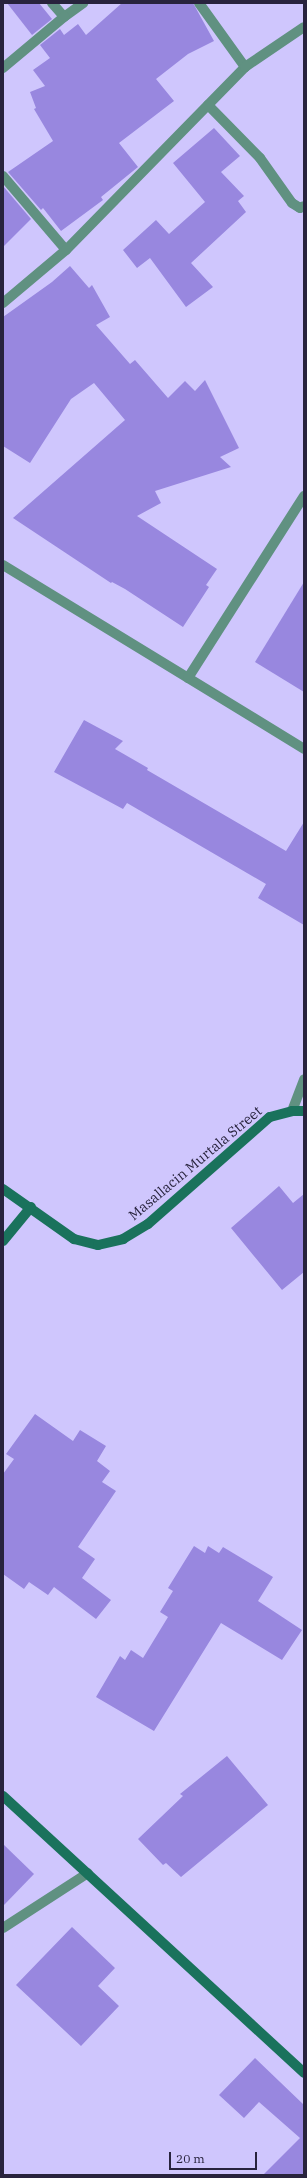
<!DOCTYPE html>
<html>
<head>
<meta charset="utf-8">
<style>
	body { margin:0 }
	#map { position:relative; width:307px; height:2178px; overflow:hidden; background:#cfc6fd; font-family:"IBM Plex Serif",serif }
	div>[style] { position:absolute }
	.building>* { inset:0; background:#9887df }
	.street>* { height:10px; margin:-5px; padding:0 5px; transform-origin:5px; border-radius:5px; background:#609181 }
	.secondary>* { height:10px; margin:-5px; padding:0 5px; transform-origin:5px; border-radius:5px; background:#1a725c }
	span { translate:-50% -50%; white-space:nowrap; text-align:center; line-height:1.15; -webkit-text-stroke:3px #cfc6fd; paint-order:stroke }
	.street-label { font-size:14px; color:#28233d }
	.frame { position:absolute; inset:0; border:4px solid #28233d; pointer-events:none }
	.scale { position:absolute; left:169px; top:2152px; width:88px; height:18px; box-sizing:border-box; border:2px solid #28233d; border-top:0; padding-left:5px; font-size:12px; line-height:14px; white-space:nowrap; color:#28233d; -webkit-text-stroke:3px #cfc6fd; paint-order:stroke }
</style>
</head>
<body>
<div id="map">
	<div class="building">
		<i style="clip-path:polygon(7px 3px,39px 3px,52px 19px,32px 35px)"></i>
		<i style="clip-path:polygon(122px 3px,193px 3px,214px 41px,188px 54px,156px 79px,174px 101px,119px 143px,138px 167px,101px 197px,103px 200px,61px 231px,43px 208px,41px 210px,8px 172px,53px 141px,34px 109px,36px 108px,30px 92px,45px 86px,33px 70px,50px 58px,40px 45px,60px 29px,64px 35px,78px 24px,86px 35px)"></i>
		<i style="clip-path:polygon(214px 128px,240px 156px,221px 172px,244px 196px,238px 201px,246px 212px,191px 263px,213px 287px,186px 307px,150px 258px,137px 268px,123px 250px,156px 220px,169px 234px,205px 202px,173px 163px)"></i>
		<i style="clip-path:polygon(3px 186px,31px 219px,3px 247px)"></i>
		<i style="clip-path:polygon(70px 266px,89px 288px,92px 285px,110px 317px,96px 325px,130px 364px,135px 360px,168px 398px,185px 381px,195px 391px,205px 380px,239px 448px,220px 457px,231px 467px,155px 491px,161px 503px,137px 516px,217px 569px,206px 585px,209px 587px,183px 627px,125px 589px,112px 582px,111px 583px,13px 518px,125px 420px,94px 383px,71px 399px,30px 463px,3px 446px,3px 317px,52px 282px)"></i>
		<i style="clip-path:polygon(304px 582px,304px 692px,255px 662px)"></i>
		<i style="clip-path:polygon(84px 720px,123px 741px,115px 749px,148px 768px,147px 770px,286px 851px,304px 822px,304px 925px,258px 898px,266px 884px,127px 803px,123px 809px,54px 772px)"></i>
		<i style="clip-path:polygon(279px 1186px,293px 1203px,304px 1194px,304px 1272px,282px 1290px,231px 1228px)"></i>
		<i style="clip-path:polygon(35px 1414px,73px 1441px,80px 1430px,106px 1446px,97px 1461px,110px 1471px,102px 1482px,116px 1491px,78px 1547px,95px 1559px,82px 1578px,111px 1600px,96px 1619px,54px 1587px,48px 1595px,29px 1582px,24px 1589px,3px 1574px,3px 1474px,14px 1459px,6px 1454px)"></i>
		<i style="clip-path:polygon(194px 1546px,205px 1553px,208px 1546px,219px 1553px,223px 1547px,273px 1577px,258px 1601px,302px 1630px,282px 1660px,221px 1623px,154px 1731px,96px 1697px,120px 1656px,125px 1660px,131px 1650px,143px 1658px,168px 1617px,160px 1612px,173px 1591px,168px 1588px)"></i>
		<i style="clip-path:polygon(227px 1756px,268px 1805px,181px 1877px,166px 1863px,163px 1865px,138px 1839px,183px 1796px,180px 1794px)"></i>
		<i style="clip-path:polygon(3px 1844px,34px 1874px,3px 1906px)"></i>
		<i style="clip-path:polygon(72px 1927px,115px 1968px,98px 1986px,119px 2006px,81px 2046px,16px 1985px)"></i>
		<i style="clip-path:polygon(255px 2058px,304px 2105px,304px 2175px,263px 2175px,300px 2138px,259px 2102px,244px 2118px,219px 2095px)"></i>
	</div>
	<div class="street">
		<i style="left:52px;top:3px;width:18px;rotate:49deg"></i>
		<i style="left:64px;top:17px;width:24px;rotate:-36deg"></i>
		<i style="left:199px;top:3px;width:79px;rotate:54.3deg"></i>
		<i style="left:3px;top:68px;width:80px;rotate:-39.9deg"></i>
		<i style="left:208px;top:105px;width:74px;rotate:45.5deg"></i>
		<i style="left:260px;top:158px;width:55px;rotate:54.6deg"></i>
		<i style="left:292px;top:203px;width:9px;rotate:32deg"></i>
		<i style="left:300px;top:208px;width:4px;rotate:-27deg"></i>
		<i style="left:3px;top:176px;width:97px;rotate:49.6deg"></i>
		<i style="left:3px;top:303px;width:82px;rotate:-40.1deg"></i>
		<i style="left:66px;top:250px;width:256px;rotate:-45.6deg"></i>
		<i style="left:245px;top:67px;width:71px;rotate:-34.1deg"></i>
		<i style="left:3px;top:565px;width:353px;rotate:31.4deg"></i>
		<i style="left:188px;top:678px;width:216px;rotate:-57.5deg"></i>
		<i style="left:292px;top:1111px;width:34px;rotate:-69deg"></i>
		<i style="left:3px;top:1928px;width:101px;rotate:-32.9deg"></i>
	</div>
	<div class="secondary">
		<i style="left:3px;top:1189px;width:87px;rotate:35.2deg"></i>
		<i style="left:74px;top:1239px;width:25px;rotate:14deg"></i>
		<i style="left:98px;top:1245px;width:26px;rotate:-13deg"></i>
		<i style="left:123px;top:1239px;width:29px;rotate:-31deg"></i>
		<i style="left:148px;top:1224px;width:162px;rotate:-41.3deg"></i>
		<i style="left:270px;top:1117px;width:23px;rotate:-15deg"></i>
		<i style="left:292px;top:1111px;width:12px"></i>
		<i style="left:3px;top:1241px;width:44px;rotate:-50.5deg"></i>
		<i style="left:3px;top:1796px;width:409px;rotate:42.6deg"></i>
	</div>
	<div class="street-label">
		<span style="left:195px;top:1163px;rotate:-40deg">Masallacin Murtala Street</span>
	</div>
	<div class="frame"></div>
	<div class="scale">20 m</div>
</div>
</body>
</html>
